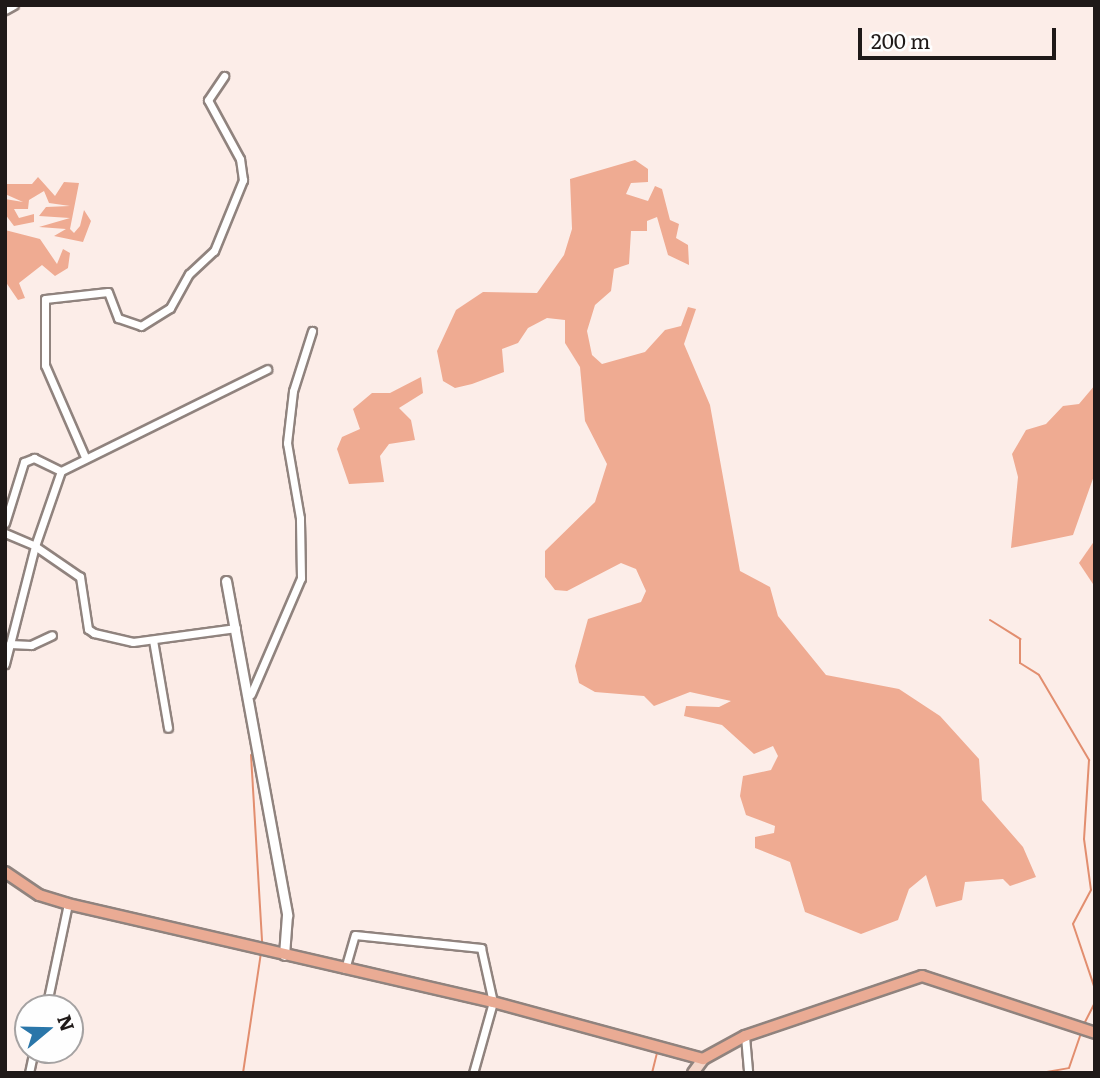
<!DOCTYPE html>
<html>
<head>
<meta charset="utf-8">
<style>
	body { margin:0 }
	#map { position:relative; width:1100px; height:1078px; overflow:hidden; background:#fcede8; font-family:Literata,serif }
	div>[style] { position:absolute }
	.green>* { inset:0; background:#efab92 }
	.stream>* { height:2px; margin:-1px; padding:0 1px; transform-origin:1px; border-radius:1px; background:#e28e6f }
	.roads { filter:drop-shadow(2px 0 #90837e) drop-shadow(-2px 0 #90837e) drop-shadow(0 2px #90837e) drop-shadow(0 -2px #90837e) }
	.minor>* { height:7px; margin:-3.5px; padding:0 3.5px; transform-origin:3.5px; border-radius:3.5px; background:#fff }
	.tertiary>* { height:9px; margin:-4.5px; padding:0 4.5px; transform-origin:4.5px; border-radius:4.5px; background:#fff }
	.secondary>* { height:10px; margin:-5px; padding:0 5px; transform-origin:5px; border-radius:5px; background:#f4d5c9 }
	.primary>* { height:10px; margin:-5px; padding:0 5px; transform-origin:5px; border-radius:5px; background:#eaab94 }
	span { translate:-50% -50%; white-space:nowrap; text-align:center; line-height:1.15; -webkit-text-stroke:7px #fefefe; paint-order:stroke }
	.frame { position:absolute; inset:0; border:7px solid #1f1918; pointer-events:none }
	.north { position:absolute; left:14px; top:994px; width:70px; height:70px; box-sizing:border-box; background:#fefefe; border:2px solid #a5a2a2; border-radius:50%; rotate:71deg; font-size:19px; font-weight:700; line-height:28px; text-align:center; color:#1f1918 }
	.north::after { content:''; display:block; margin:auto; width:24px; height:32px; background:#2a76a9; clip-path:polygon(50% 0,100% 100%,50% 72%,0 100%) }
	.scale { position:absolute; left:858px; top:28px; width:198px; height:32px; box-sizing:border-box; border:4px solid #1f1918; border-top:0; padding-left:9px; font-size:21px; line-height:24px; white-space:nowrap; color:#1f1918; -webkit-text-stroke:5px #fefefe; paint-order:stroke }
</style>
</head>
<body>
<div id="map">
	<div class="green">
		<i style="clip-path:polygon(635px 160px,648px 169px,648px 182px,631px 183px,626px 194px,648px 201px,655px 186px,662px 189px,670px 220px,679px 224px,676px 238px,688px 245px,689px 265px,668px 255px,657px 217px,647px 221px,647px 231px,631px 231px,629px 264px,614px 269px,611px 291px,595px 305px,587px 331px,592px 355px,602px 364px,645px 352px,665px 330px,681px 326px,688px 307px,696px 309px,684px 344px,710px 405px,740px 571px,770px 587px,778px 616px,826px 675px,899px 689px,940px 716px,979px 759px,982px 800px,1023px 847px,1036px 877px,1010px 886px,1003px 879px,965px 882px,962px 900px,936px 907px,926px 875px,909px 889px,898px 920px,861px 934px,805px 912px,790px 862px,755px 848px,755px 837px,774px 833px,775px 826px,746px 815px,740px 796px,743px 776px,771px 770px,778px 756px,773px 746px,754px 754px,722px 725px,684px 716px,686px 706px,719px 707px,731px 701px,690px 692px,654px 706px,644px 696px,595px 692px,579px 683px,575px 666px,588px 619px,641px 602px,646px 591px,636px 569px,621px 563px,567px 591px,555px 590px,545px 577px,545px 551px,595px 502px,607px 464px,585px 421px,580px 367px,565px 343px,565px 320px,547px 318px,528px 328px,518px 343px,502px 349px,504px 372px,472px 384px,455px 388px,443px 381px,437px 351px,456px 310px,483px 292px,537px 293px,564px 255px,572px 229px,570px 179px)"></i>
		<i style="clip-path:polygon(38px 177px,55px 196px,64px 182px,79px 183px,70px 229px,74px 233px,80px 226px,84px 210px,91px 221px,83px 242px,54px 236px,66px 229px,39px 227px,70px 218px,39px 216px,46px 207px,70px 206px,49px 203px,44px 191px,29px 200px,28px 209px,14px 209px,19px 218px,34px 214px,34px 222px,14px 226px,5px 214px,5px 199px,23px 202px,5px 194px,5px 184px,32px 184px)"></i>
		<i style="clip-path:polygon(5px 230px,40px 239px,57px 264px,63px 249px,70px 253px,68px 268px,55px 276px,42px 265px,19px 283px,25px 298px,18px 300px,5px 281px)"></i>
		<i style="clip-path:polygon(421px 377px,423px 393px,399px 408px,411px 420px,415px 440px,389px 444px,380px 456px,384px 482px,349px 484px,337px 449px,342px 437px,360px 429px,353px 409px,372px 393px,390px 393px)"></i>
		<i style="clip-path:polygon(1095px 385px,1095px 473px,1073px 535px,1011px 548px,1018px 477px,1012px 454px,1026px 430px,1046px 424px,1063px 406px,1079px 404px)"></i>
		<i style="clip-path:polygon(1095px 540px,1095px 587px,1079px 563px)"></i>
	</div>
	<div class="stream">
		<i style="left:990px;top:620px;width:36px;rotate:32deg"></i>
		<i style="left:1020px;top:639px;width:24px;rotate:90deg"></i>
		<i style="left:1020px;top:663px;width:22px;rotate:32deg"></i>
		<i style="left:1039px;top:675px;width:99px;rotate:59.5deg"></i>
		<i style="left:1089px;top:760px;width:79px;rotate:93.6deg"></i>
		<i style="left:1084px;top:839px;width:51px;rotate:82.2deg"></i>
		<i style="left:1091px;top:890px;width:38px;rotate:118deg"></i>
		<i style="left:1073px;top:924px;width:69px;rotate:71.3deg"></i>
		<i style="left:251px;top:755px;width:187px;rotate:86.6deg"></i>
		<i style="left:1084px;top:1024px;width:25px;rotate:-63deg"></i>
		<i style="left:243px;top:1073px;width:122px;rotate:-81.5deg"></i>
		<i style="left:652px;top:1073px;width:21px;rotate:-76deg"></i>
		<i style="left:1041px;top:1073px;width:28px;rotate:-10deg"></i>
		<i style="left:1069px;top:1068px;width:36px;rotate:-71deg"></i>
	</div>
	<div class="roads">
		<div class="minor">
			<i style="left:5px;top:10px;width:10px;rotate:-29deg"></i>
			<i style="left:85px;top:457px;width:100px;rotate:-113.5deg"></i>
			<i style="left:45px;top:365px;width:66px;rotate:-90deg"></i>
			<i style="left:45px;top:299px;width:63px;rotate:-6.3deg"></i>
			<i style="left:108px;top:292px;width:28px;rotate:69deg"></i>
			<i style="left:118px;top:318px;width:24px;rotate:19deg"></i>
			<i style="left:141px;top:326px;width:34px;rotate:-32deg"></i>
			<i style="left:170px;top:308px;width:39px;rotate:-61deg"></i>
			<i style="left:189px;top:274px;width:34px;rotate:-43deg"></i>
			<i style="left:214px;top:251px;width:77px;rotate:-67.8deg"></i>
			<i style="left:243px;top:180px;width:21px;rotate:-98deg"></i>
			<i style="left:240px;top:159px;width:67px;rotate:-118.5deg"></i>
			<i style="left:208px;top:100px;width:29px;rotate:-56deg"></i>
			<i style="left:5px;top:523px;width:64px;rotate:-72.7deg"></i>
			<i style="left:24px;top:462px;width:11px;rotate:-22deg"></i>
			<i style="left:34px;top:458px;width:30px;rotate:26deg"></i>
			<i style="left:5px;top:533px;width:33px;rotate:23deg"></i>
			<i style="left:35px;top:546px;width:122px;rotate:104.3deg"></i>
			<i style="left:236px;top:628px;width:104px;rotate:172.3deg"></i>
			<i style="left:133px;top:642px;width:40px;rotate:-167deg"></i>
			<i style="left:94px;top:633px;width:7px;rotate:-146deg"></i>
			<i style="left:88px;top:629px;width:53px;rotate:-98.7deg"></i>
			<i style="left:80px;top:577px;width:55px;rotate:-145.4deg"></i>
			<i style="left:35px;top:546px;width:79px;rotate:-70.9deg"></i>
			<i style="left:61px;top:471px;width:230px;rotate:-26.3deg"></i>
			<i style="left:153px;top:640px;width:89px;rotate:80.3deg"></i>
			<i style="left:10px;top:644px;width:21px;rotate:3deg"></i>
			<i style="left:31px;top:645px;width:23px;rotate:-25deg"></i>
			<i style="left:251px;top:694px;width:126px;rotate:-66.7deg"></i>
			<i style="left:301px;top:578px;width:60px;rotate:-91deg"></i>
			<i style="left:300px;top:518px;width:76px;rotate:-99.8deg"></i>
			<i style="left:287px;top:443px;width:52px;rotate:-83.4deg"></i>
			<i style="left:293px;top:391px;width:63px;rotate:-72.4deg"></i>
			<i style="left:345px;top:969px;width:35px;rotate:-74deg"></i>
			<i style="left:355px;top:935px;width:127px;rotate:5.9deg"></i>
			<i style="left:481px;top:948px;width:55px;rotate:77.5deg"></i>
			<i style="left:493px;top:1002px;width:74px;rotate:105.7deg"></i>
			<i style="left:46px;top:1008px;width:106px;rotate:-78.1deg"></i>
			<i style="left:745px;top:1036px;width:37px;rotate:85deg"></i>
			<i style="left:29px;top:1073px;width:24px;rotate:-78deg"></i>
		</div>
		<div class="tertiary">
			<i style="left:226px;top:581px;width:340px;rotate:79.6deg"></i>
			<i style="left:287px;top:915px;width:40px;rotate:94.3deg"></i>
		</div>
		<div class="secondary">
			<i style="left:693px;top:1073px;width:17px;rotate:-54deg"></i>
		</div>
		<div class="primary">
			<i style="left:5px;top:872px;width:41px;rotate:34.1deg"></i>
			<i style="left:39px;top:895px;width:30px;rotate:17deg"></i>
			<i style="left:68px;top:904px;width:436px;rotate:13deg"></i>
			<i style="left:493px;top:1002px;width:218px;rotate:15.2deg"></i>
			<i style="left:703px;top:1059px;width:48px;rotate:-28.7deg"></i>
			<i style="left:745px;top:1036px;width:187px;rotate:-18.7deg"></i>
			<i style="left:922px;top:976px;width:182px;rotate:18.2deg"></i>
		</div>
	</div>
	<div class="frame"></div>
	<div class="north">N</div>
	<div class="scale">200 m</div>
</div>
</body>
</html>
